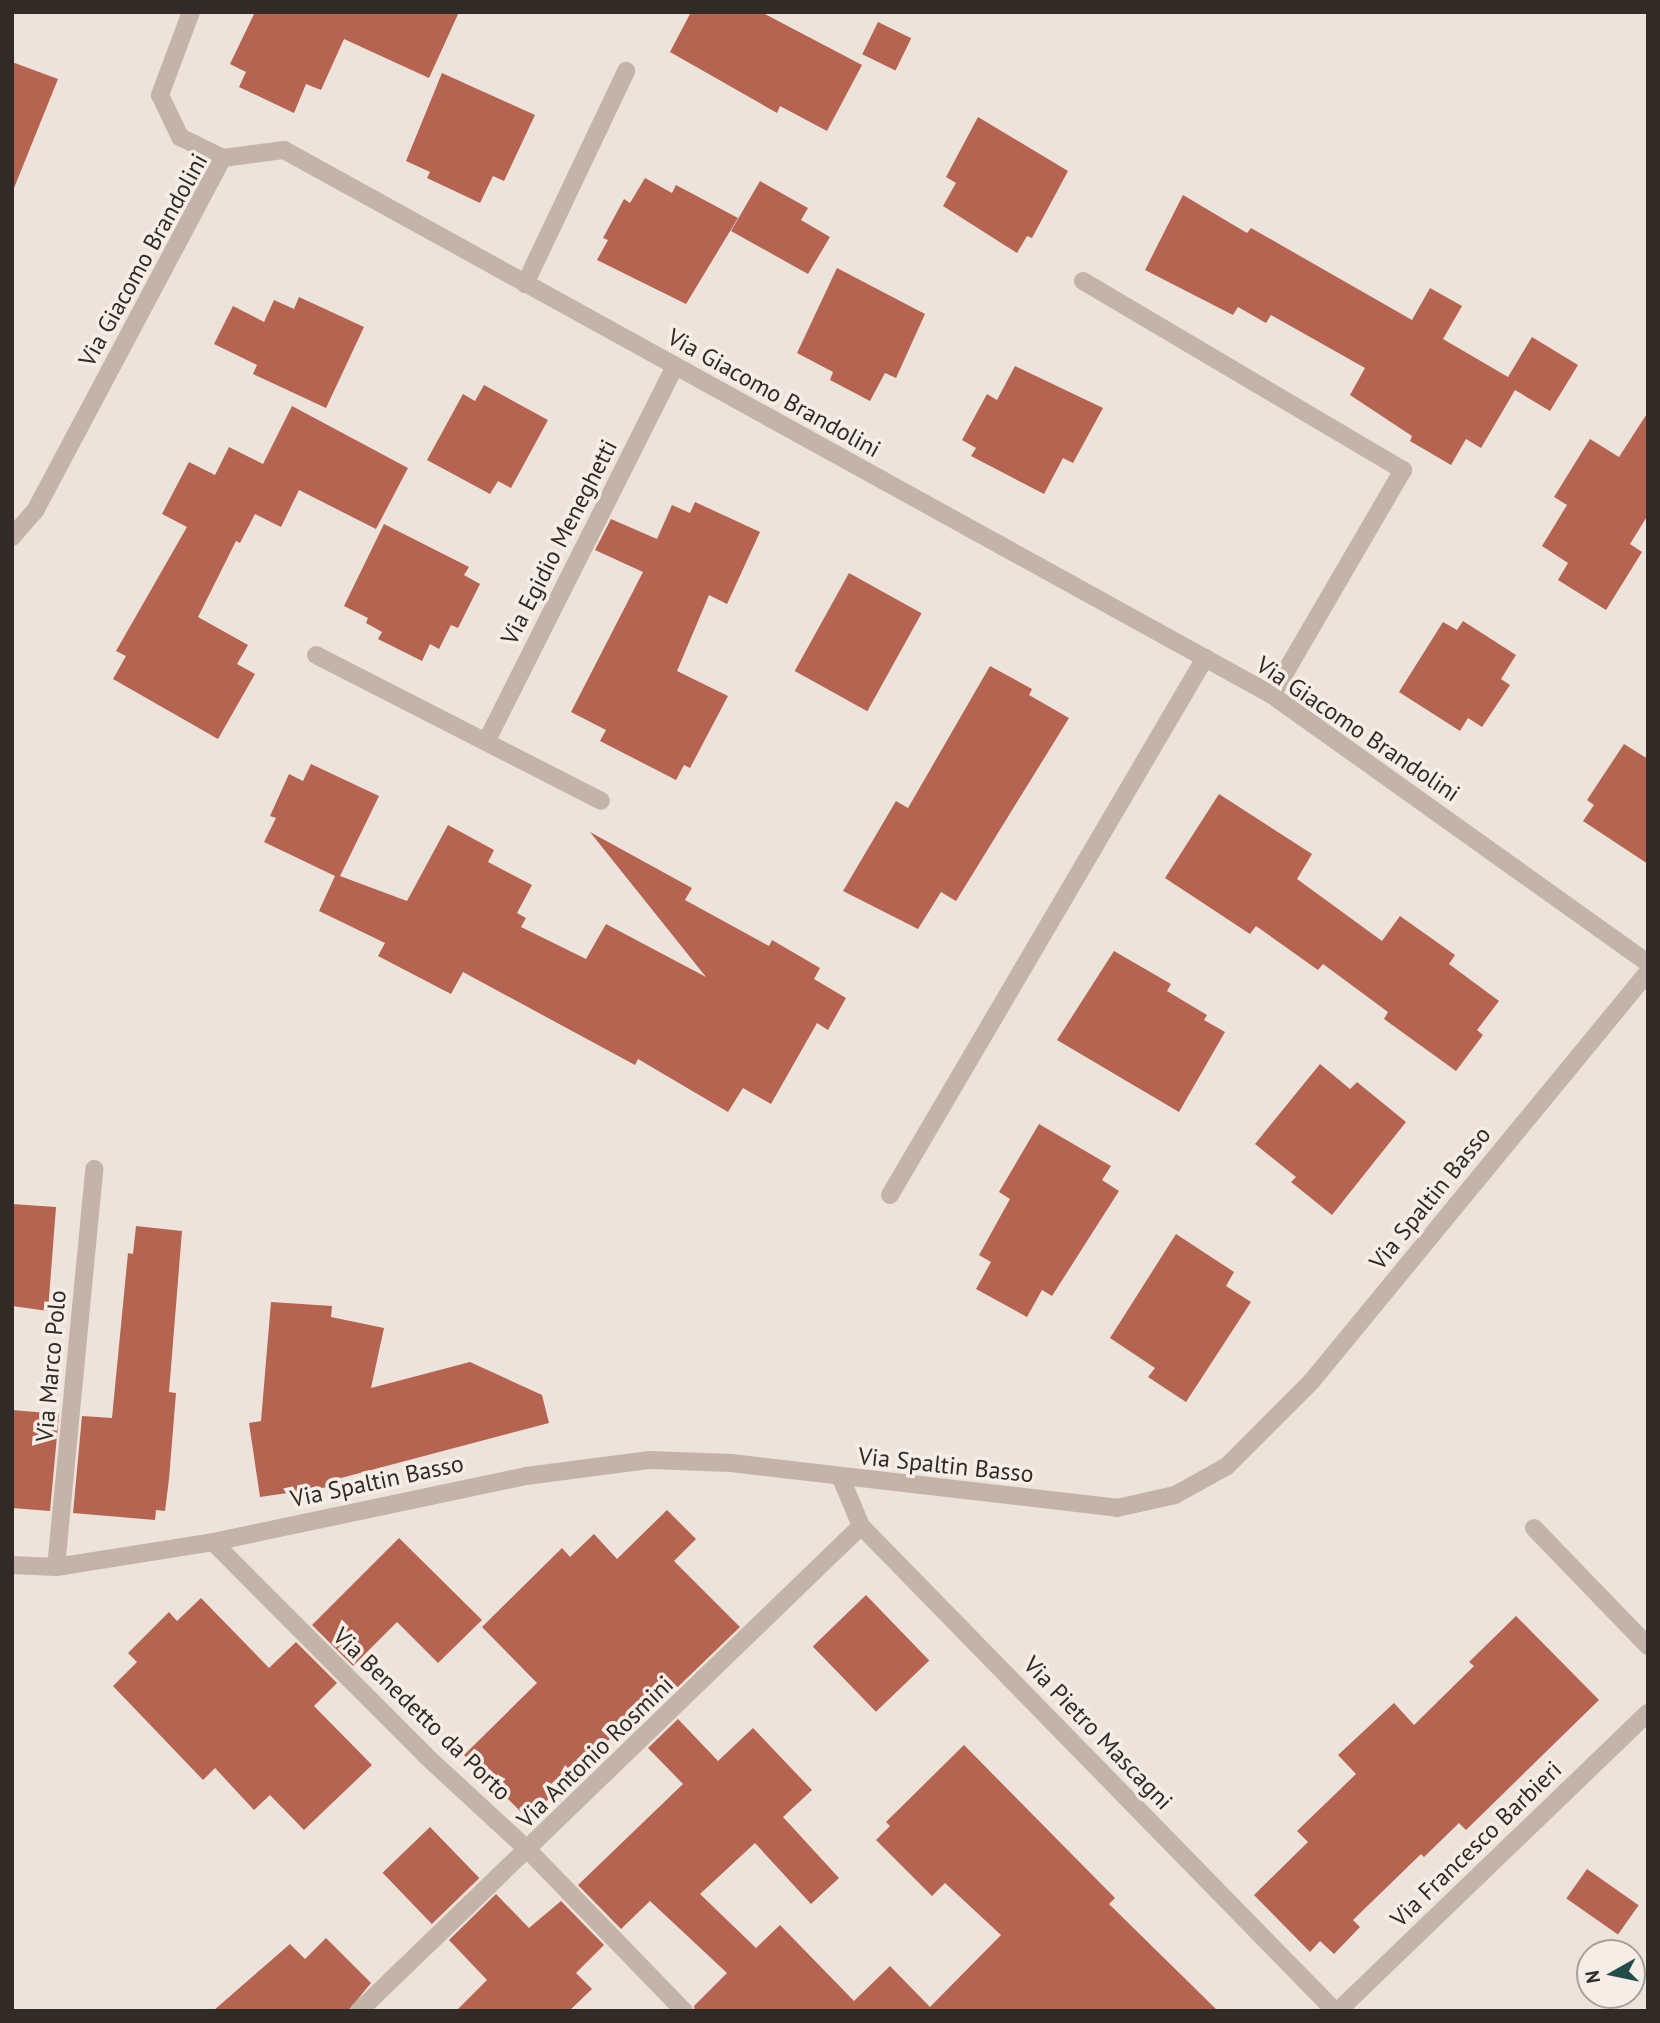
<!DOCTYPE html>
<html>
<head>
<meta charset="utf-8">
<style>
	body { margin:0 }
	#map { position:relative; width:1660px; height:2023px; overflow:hidden; background:#ede3db; font-family:"PT Sans",sans-serif }
	div>[style] { position:absolute }
	.building>* { inset:0; background:#b46451; transform-origin:0 0 }
	.minor>* { height:18px; margin:-9px; padding:0 9px; transform-origin:9px; border-radius:9px; background:#c4b3a8 }
	span { translate:-50% -50%; white-space:nowrap; text-align:center; line-height:1.15; -webkit-text-stroke:7px #f6eee6; paint-order:stroke }
	.street-label { font-size:24px; color:#322a27 }
	.frame { position:absolute; inset:0; border:14px solid #322a27; pointer-events:none }
	.north { position:absolute; left:1576px; top:1939px; width:70px; height:70px; box-sizing:border-box; background:#f6eee6; border:2px solid #a8a09a; border-radius:50%; rotate:261deg; font-size:19px; font-weight:700; line-height:28px; text-align:center; color:#322a27 }
	.north::after { content:''; display:block; margin:auto; width:24px; height:32px; background:#234d4d; clip-path:polygon(50% 0,100% 100%,50% 72%,0 100%) }
</style>
</head>
<body>
<div id="map">
	<div class="building">
		<i style="clip-path:polygon(255px 12px,459px 12px,429px 78px,344px 39px,321px 90px,306px 84px,294px 113px,239px 87px,246px 72px,230px 64px)"></i>
		<i style="clip-path:polygon(691px 12px,761px 12px,862px 65px,827px 131px,780px 106px,777px 113px,670px 52px)"></i>
		<i style="left:878px;top:22px;width:37px;height:36px;rotate:26deg"></i>
		<i style="clip-path:polygon(12px 62px,58px 79px,14px 188px,12px 187px)"></i>
		<i style="clip-path:polygon(442px 73px,535px 115px,504px 181px,493px 176px,480px 203px,427px 178px,430px 172px,406px 161px)"></i>
		<i style="clip-path:polygon(978px 117px,1068px 171px,1032px 238px,1027px 236px,1017px 253px,943px 206px,956px 183px,946px 177px)"></i>
		<i style="clip-path:polygon(645px 178px,672px 193px,676px 185px,738px 218px,686px 304px,597px 260px,608px 240px,603px 238px,624px 199px,630px 203px)"></i>
		<i style="clip-path:polygon(760px 181px,808px 208px,801px 220px,830px 237px,808px 274px,731px 231px)"></i>
		<i style="clip-path:polygon(1183px 195px,1247px 233px,1251px 228px,1412px 320px,1430px 288px,1462px 306px,1443px 339px,1508px 377px,1532px 337px,1578px 365px,1550px 411px,1515px 390px,1481px 448px,1466px 439px,1451px 465px,1410px 441px,1412px 436px,1350px 395px,1365px 368px,1271px 315px,1266px 323px,1238px 307px,1233px 315px,1145px 270px)"></i>
		<i style="clip-path:polygon(837px 268px,925px 314px,896px 378px,885px 373px,870px 401px,830px 380px,833px 372px,797px 353px)"></i>
		<i style="clip-path:polygon(299px 297px,364px 327px,326px 408px,253px 374px,257px 365px,214px 344px,233px 306px,264px 322px,274px 300px,294px 309px)"></i>
		<i style="clip-path:polygon(1015px 366px,1103px 408px,1073px 463px,1063px 458px,1044px 494px,971px 456px,976px 448px,962px 440px,987px 394px,997px 400px)"></i>
		<i style="clip-path:polygon(484px 385px,548px 420px,511px 488px,498px 481px,490px 494px,427px 460px,463px 394px,475px 401px)"></i>
		<i style="clip-path:polygon(292px 406px,408px 468px,376px 529px,299px 490px,281px 527px,255px 514px,240px 543px,236px 541px,198px 617px,248px 645px,237px 664px,255px 674px,218px 739px,113px 679px,126px 656px,116px 651px,187px 527px,162px 514px,189px 462px,215px 475px,229px 447px,263px 464px)"></i>
		<i style="clip-path:polygon(1648px 412px,1648px 515px,1630px 544px,1642px 552px,1606px 610px,1558px 580px,1568px 563px,1542px 546px,1567px 505px,1554px 497px,1590px 439px,1619px 457px)"></i>
		<i style="clip-path:polygon(695px 502px,760px 532px,727px 604px,709px 595px,677px 671px,728px 696px,690px 768px,684px 765px,676px 780px,600px 741px,606px 730px,571px 712px,643px 572px,595px 550px,611px 519px,657px 539px,672px 505px,690px 513px)"></i>
		<i style="clip-path:polygon(384px 524px,469px 567px,464px 575px,480px 584px,458px 628px,451px 625px,439px 649px,430px 644px,422px 661px,378px 639px,382px 632px,366px 623px,368px 618px,344px 606px)"></i>
		<i style="left:849px;top:573px;width:83px;height:112px;rotate:29deg"></i>
		<i style="clip-path:polygon(1463px 621px,1516px 655px,1501px 679px,1510px 685px,1482px 727px,1468px 718px,1460px 731px,1399px 692px,1443px 622px,1457px 630px)"></i>
		<i style="clip-path:polygon(990px 666px,1032px 689px,1029px 695px,1069px 718px,956px 901px,941px 892px,918px 929px,843px 891px,896px 801px,908px 808px)"></i>
		<i style="clip-path:polygon(1624px 744px,1648px 759px,1648px 864px,1583px 821px,1594px 805px,1587px 800px)"></i>
		<i style="clip-path:polygon(311px 764px,379px 796px,340px 876px,407px 901px,448px 825px,494px 850px,488px 862px,532px 885px,517px 913px,526px 918px,521px 927px,586px 959px,606px 924px,706px 977px,590px 832px,692px 888px,685px 900px,769px 946px,772px 940px,820px 968px,814px 979px,846px 998px,828px 1030px,817px 1023px,771px 1104px,743px 1088px,728px 1112px,638px 1059px,635px 1065px,463px 972px,451px 994px,378px 956px,385px 943px,319px 911px,335px 876px,264px 842px,276px 818px,270px 816px,289px 774px,303px 781px)"></i>
		<i style="clip-path:polygon(1219px 794px,1312px 854px,1297px 879px,1382px 941px,1400px 916px,1455px 955px,1449px 964px,1499px 1001px,1477px 1030px,1483px 1035px,1456px 1071px,1384px 1019px,1388px 1012px,1323px 964px,1318px 970px,1256px 926px,1250px 934px,1165px 878px)"></i>
		<i style="clip-path:polygon(1114px 951px,1171px 984px,1167px 991px,1207px 1015px,1204px 1020px,1225px 1032px,1179px 1112px,1057px 1040px)"></i>
		<i style="clip-path:polygon(1320px 1064px,1350px 1089px,1357px 1082px,1406px 1122px,1332px 1215px,1291px 1182px,1296px 1177px,1255px 1144px)"></i>
		<i style="clip-path:polygon(1039px 1124px,1111px 1166px,1102px 1180px,1119px 1191px,1052px 1296px,1042px 1290px,1027px 1317px,976px 1289px,991px 1262px,979px 1255px,1010px 1199px,999px 1192px)"></i>
		<i style="clip-path:polygon(12px 1204px,56px 1207px,48px 1311px,12px 1306px)"></i>
		<i style="clip-path:polygon(136px 1226px,182px 1231px,169px 1392px,176px 1393px,169px 1479px,165px 1511px,156px 1510px,155px 1520px,73px 1513px,82px 1416px,112px 1418px,128px 1253px,133px 1254px)"></i>
		<i style="clip-path:polygon(1176px 1234px,1234px 1272px,1226px 1286px,1251px 1302px,1186px 1402px,1148px 1377px,1155px 1368px,1110px 1338px)"></i>
		<i style="clip-path:polygon(271px 1302px,332px 1306px,331px 1317px,384px 1328px,371px 1388px,470px 1362px,542px 1395px,549px 1423px,341px 1478px,342px 1485px,260px 1497px,249px 1423px,261px 1421px)"></i>
		<i style="clip-path:polygon(12px 1410px,59px 1414px,50px 1511px,12px 1508px)"></i>
		<i style="clip-path:polygon(667px 1510px,696px 1539px,674px 1561px,740px 1627px,632px 1731px,625px 1724px,528px 1819px,464px 1755px,537px 1683px,482px 1627px,562px 1548px,570px 1557px,594px 1534px,617px 1559px)"></i>
		<i style="clip-path:polygon(399px 1538px,482px 1620px,438px 1663px,397px 1622px,353px 1666px,312px 1625px)"></i>
		<i style="left:866px;top:1595px;width:91px;height:74px;rotate:46deg"></i>
		<i style="clip-path:polygon(201px 1598px,269px 1668px,296px 1642px,337px 1683px,314px 1706px,372px 1765px,304px 1830px,270px 1795px,254px 1810px,215px 1768px,203px 1780px,113px 1686px,137px 1662px,128px 1653px,169px 1612px,177px 1621px)"></i>
		<i style="clip-path:polygon(1516px 1616px,1599px 1700px,1466px 1830px,1459px 1823px,1424px 1857px,1421px 1854px,1353px 1920px,1360px 1927px,1334px 1954px,1320px 1941px,1310px 1952px,1254px 1895px,1308px 1842px,1297px 1831px,1356px 1774px,1338px 1755px,1394px 1703px,1414px 1725px,1474px 1666px,1469px 1662px)"></i>
		<i style="clip-path:polygon(678px 1719px,718px 1761px,753px 1728px,812px 1790px,783px 1817px,839px 1878px,811px 1904px,755px 1843px,700px 1894px,756px 1948px,780px 1925px,854px 2001px,890px 1966px,930px 2007px,1001px 1935px,945px 1883px,932px 1896px,876px 1840px,890px 1826px,886px 1822px,964px 1745px,1115px 1898px,1109px 1904px,1218px 2011px,695px 2011px,694px 2006px,727px 1973px,650px 1901px,621px 1929px,578px 1885px,683px 1784px,648px 1748px)"></i>
		<i style="left:430px;top:1827px;width:71px;height:66px;rotate:46deg"></i>
		<i style="left:1587px;top:1869px;width:63px;height:36px;rotate:35deg"></i>
		<i style="clip-path:polygon(496px 1894px,529px 1928px,561px 1901px,604px 1945px,576px 1973px,592px 1989px,569px 2011px,456px 2011px,487px 1980px,449px 1940px)"></i>
		<i style="clip-path:polygon(326px 1938px,371px 1983px,348px 2011px,213px 2011px,290px 1944px,305px 1959px)"></i>
	</div>
	<div class="minor">
		<i style="left:191px;top:12px;width:89px;rotate:110.5deg"></i>
		<i style="left:160px;top:95px;width:47px;rotate:64.5deg"></i>
		<i style="left:180px;top:137px;width:48px;rotate:26deg"></i>
		<i style="left:1083px;top:281px;width:372px;rotate:30.6deg"></i>
		<i style="left:1403px;top:470px;width:260px;rotate:120.2deg"></i>
		<i style="left:525px;top:284px;width:236px;rotate:-64.6deg"></i>
		<i style="left:12px;top:537px;width:35px;rotate:-49deg"></i>
		<i style="left:35px;top:511px;width:400px;rotate:-62deg"></i>
		<i style="left:223px;top:158px;width:62px;rotate:-7.5deg"></i>
		<i style="left:284px;top:150px;width:1128px;rotate:28.88deg"></i>
		<i style="left:1272px;top:695px;width:462px;rotate:35.5deg"></i>
		<i style="left:316px;top:655px;width:320px;rotate:27.1deg"></i>
		<i style="left:487px;top:740px;width:418px;rotate:-63.3deg"></i>
		<i style="left:890px;top:1195px;width:623px;rotate:-59.6deg"></i>
		<i style="left:841px;top:1478px;width:52px;rotate:67.4deg"></i>
		<i style="left:861px;top:1526px;width:678px;rotate:45.66deg"></i>
		<i style="left:1534px;top:1528px;width:164px;rotate:46deg"></i>
		<i style="left:213px;top:1542px;width:301px;rotate:45.1deg"></i>
		<i style="left:425px;top:1755px;width:142px;rotate:42.7deg"></i>
		<i style="left:529px;top:1851px;width:223px;rotate:45.9deg"></i>
		<i style="left:12px;top:1565px;width:44px;rotate:2.6deg"></i>
		<i style="left:56px;top:1567px;width:159px;rotate:-9deg"></i>
		<i style="left:213px;top:1542px;width:320px;rotate:-11.9deg"></i>
		<i style="left:526px;top:1476px;width:125px;rotate:-7.4deg"></i>
		<i style="left:650px;top:1460px;width:81px;rotate:2.1deg"></i>
		<i style="left:731px;top:1463px;width:389px;rotate:6.6deg"></i>
		<i style="left:1117px;top:1508px;width:59px;rotate:-12.6deg"></i>
		<i style="left:1175px;top:1495px;width:60px;rotate:-29.1deg"></i>
		<i style="left:1227px;top:1466px;width:119px;rotate:-45deg"></i>
		<i style="left:1311px;top:1382px;width:531px;rotate:-50.58deg"></i>
		<i style="left:56px;top:1567px;width:400px;rotate:-84.5deg"></i>
		<i style="left:359px;top:2011px;width:698px;rotate:-44.01deg"></i>
		<i style="left:1338px;top:2011px;width:430px;rotate:-43.9deg"></i>
	</div>
	<div class="street-label">
		<span style="left:143px;top:260px;rotate:-61deg">Via Giacomo Brandolini</span>
		<span style="left:774px;top:393px;rotate:29deg">Via Giacomo Brandolini</span>
		<span style="left:559px;top:542px;rotate:-63deg">Via Egidio Meneghetti</span>
		<span style="left:1358px;top:729px;rotate:34deg">Via Giacomo Brandolini</span>
		<span style="left:1430px;top:1198px;rotate:-51deg">Via Spaltin Basso</span>
		<span style="left:51px;top:1366px;rotate:-85deg">Via Marco Polo</span>
		<span style="left:946px;top:1465px;rotate:6deg">Via Spaltin Basso</span>
		<span style="left:377px;top:1481px;rotate:-12deg">Via Spaltin Basso</span>
		<span style="left:422px;top:1714px;rotate:44deg">Via Benedetto da Porto</span>
		<span style="left:1098px;top:1733px;rotate:46deg">Via Pietro Mascagni</span>
		<span style="left:595px;top:1752px;rotate:-44deg">Via Antonio Rosmini</span>
		<span style="left:1476px;top:1844px;rotate:-44deg">Via Francesco Barbieri</span>
	</div>
	<div class="frame"></div>
	<div class="north">N</div>
</div>
</body>
</html>
